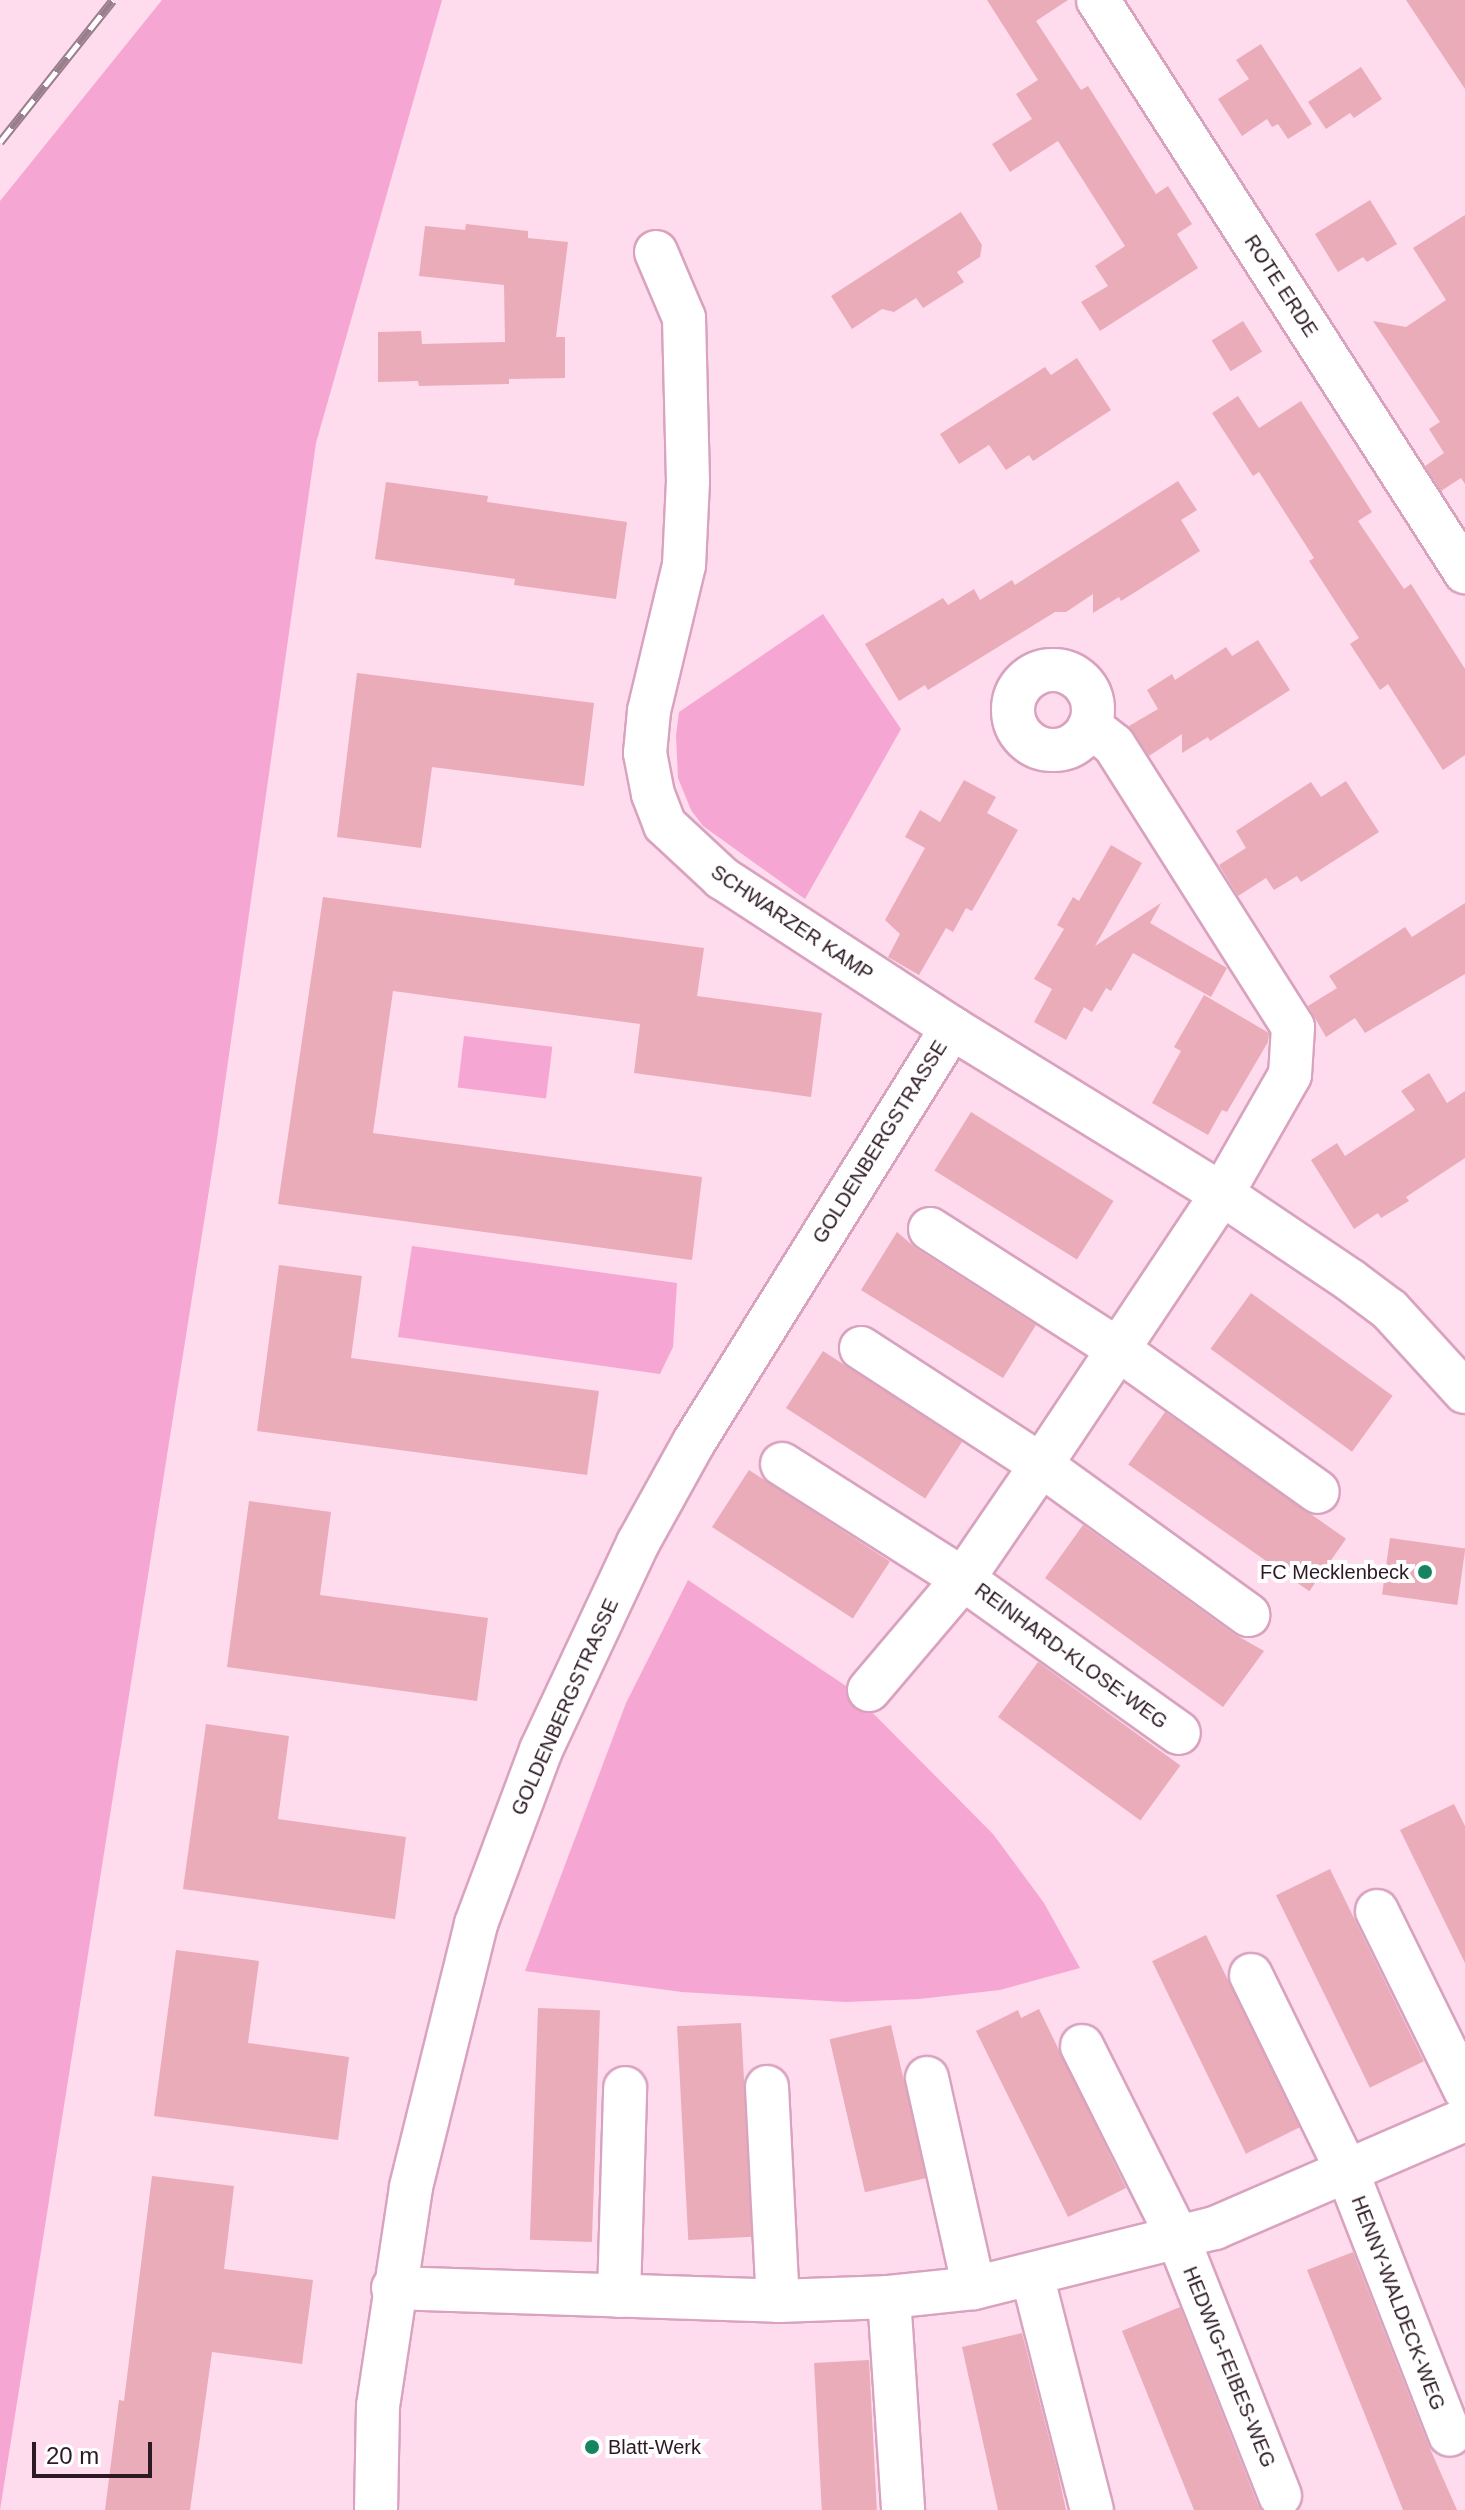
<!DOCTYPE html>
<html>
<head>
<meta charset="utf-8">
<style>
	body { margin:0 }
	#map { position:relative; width:1465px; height:2510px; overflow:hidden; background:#fedbed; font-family:Helvetica,sans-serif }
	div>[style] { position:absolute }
	.green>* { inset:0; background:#f6a6d3; transform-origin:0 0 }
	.building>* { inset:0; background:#eaacb8; transform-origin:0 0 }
	.roads { filter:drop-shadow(2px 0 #d9a3c0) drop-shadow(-2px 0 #d9a3c0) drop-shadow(0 2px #d9a3c0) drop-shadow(0 -2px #d9a3c0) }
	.street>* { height:42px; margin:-21px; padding:0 21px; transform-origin:21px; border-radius:21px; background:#fff }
	.street>.ring { margin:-21px; padding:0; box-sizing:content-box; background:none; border:42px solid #fff; border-radius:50% }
	.rail>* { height:9px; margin-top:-4.5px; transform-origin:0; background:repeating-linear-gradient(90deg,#fff 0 18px,#997e8c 0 36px); box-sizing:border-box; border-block:2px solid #997e8c }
	.dots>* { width:22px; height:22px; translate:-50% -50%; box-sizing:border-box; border:4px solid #fff; border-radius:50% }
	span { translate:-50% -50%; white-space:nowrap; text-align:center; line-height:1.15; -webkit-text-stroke:8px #fff; paint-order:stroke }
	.street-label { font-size:20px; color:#2d1924 }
	.poi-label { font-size:20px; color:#2d1924 }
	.right { translate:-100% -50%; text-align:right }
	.left { translate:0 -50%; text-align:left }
	.scale { position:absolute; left:32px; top:2442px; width:120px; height:36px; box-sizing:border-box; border:4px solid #2d1924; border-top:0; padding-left:10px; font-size:24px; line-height:28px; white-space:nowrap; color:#2d1924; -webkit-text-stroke:6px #fff; paint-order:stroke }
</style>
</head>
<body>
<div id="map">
	<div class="green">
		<i style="clip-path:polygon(162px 0,442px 0,316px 443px,216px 1146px,0 2510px,0 201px)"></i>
		<i style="clip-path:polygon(823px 614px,901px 729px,805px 899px,703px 826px,691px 810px,678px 778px,676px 736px,679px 712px)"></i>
		<i style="left:464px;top:1036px;width:89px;height:52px;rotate:7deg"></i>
		<i style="clip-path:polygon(412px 1246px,677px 1283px,673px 1347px,660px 1374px,398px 1337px)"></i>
		<i style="clip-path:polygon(688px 1580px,846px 1686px,993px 1834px,1044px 1903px,1080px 1968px,1000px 1990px,919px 1999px,845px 2002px,682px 1992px,525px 1971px,626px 1703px)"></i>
	</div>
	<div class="building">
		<i style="clip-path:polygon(987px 0,1068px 0,1036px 21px,1081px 90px,1088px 86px,1156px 194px,1168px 186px,1192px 224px,1177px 234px,1198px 268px,1100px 331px,1081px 302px,1108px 286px,1095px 266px,1125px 246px,1058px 141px,1010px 172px,992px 144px,1032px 119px,1016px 94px,1038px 80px)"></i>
		<i style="clip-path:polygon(1406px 0,1465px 0,1465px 89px)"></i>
		<i style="clip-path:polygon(1261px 44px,1312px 124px,1288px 139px,1278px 124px,1272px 127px,1267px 119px,1242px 136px,1218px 99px,1249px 79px,1236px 60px)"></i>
		<i style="clip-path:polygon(1361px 67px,1382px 99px,1354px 118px,1350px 113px,1326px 129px,1308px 102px)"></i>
		<i style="clip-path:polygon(1370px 200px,1397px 244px,1367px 262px,1363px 257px,1338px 272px,1315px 234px)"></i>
		<i style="clip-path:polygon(961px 212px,982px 245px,980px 257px,957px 272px,964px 282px,923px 308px,916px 298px,894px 312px,882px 309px,852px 329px,831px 296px)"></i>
		<i style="clip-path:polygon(1465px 215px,1465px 484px,1461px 478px,1441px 491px,1425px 466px,1444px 453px,1429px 429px,1440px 422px,1373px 321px,1406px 327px,1446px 300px,1413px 248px)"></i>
		<i style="clip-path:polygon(466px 224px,528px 231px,528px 238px,568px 242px,556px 337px,565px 337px,565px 378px,509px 379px,509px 384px,419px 386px,418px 381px,378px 382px,378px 332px,421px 331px,422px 344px,505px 342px,504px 285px,419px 276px,425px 226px,465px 230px)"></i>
		<i style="left:1243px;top:321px;width:36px;height:37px;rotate:58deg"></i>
		<i style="clip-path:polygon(1077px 358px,1111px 410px,1033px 461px,1029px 455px,1006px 470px,989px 445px,959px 464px,940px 434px,1045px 367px,1051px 375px)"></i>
		<i style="clip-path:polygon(1238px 396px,1259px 428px,1301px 401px,1372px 512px,1358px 521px,1404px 589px,1411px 584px,1465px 669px,1465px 755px,1443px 770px,1388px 684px,1380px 690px,1350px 644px,1359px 638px,1309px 561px,1314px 558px,1259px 472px,1253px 476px,1212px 413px)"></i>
		<i style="clip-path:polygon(1178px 481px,1197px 510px,1181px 520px,1200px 551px,1121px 601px,1119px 597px,1093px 613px,1093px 594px,1066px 612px,1055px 612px,928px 690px,925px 685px,899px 701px,865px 644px,943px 598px,948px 605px,974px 589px,980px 600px,1012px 580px,1015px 585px)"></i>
		<i style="clip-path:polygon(386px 482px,488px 496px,487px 502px,627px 522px,616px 599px,514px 585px,515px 579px,375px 559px)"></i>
		<i style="clip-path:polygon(1258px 640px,1290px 690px,1210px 741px,1208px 737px,1182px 753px,1182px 734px,1149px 756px,1129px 726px,1158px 709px,1147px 690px,1172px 674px,1175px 680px,1226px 647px,1232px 656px)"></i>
		<i style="clip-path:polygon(357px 673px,594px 703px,584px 786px,432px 767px,421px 848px,337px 837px)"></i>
		<i style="clip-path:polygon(964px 780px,996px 797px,987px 813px,1018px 830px,972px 911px,966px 908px,953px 932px,946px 928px,919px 975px,888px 957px,900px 934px,885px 920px,925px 848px,905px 837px,920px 810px,940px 822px)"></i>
		<i style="clip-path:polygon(1346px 781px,1379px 832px,1301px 882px,1297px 876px,1274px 890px,1266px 878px,1238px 896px,1219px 865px,1246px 848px,1236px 831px,1311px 782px,1321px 797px)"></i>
		<i style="clip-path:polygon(1111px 845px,1142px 863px,1095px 946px,1161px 903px,1150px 923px,1227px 968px,1211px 997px,1133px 953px,1111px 991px,1106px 988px,1092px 1012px,1084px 1007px,1066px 1040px,1034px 1022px,1052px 989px,1034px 979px,1064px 929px,1057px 925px,1073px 897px,1079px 901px)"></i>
		<i style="clip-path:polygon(323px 897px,704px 948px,697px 996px,822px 1013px,811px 1097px,634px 1073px,640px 1024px,393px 991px,373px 1133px,702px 1177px,692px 1260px,278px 1204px)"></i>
		<i style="clip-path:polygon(1465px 903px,1465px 974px,1365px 1033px,1355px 1018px,1326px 1037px,1308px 1006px,1337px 988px,1329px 976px,1405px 927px,1412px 937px)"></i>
		<i style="clip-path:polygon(1204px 995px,1269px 1033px,1268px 1042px,1227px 1112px,1222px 1110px,1208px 1135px,1152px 1103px,1181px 1051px,1174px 1047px)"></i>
		<i style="clip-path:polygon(1429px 1073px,1447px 1103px,1465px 1091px,1465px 1158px,1406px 1197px,1409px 1201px,1381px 1218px,1378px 1213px,1354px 1229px,1311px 1160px,1337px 1143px,1345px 1156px,1415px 1110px,1401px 1091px)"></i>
		<i style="left:971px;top:1112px;width:168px;height:69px;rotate:32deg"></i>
		<i style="clip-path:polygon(897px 1232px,917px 1249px,1036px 1325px,1003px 1378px,861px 1290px)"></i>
		<i style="clip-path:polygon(279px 1265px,362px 1276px,351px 1358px,599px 1391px,587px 1475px,257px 1431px)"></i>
		<i style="left:1251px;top:1293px;width:175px;height:69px;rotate:36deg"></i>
		<i style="left:823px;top:1351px;width:166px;height:68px;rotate:33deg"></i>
		<i style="left:1165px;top:1412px;width:221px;height:64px;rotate:35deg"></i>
		<i style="left:749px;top:1470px;width:168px;height:68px;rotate:33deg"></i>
		<i style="clip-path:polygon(249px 1501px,331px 1512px,320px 1595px,488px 1618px,477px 1701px,227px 1667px)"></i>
		<i style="clip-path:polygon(1083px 1525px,1234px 1634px,1264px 1651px,1223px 1707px,1045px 1578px)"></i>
		<i style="left:1390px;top:1538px;width:76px;height:57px;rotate:8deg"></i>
		<i style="left:1038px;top:1662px;width:176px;height:68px;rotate:36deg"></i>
		<i style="clip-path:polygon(206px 1724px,289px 1736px,278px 1819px,406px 1837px,395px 1919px,183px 1889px)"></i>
		<i style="clip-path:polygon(1454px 1804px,1465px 1826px,1465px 1963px,1400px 1830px)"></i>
		<i style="left:1330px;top:1869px;width:214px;height:60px;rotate:64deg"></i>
		<i style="left:1206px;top:1935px;width:214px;height:60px;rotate:64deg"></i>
		<i style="clip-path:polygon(176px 1950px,259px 1961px,248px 2043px,349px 2057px,338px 2140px,154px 2116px)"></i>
		<i style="left:538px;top:2008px;width:62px;height:232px;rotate:2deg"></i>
		<i style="clip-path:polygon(1039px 2009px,1126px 2188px,1068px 2217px,976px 2031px,1018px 2010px,1021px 2018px)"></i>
		<i style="left:741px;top:2023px;width:214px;height:64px;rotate:87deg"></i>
		<i style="left:891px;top:2025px;width:157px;height:63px;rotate:77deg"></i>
		<i style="clip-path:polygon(152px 2176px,234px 2186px,224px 2269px,313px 2280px,302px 2364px,212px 2352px,190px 2510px,105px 2510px,119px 2400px,124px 2401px)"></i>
		<i style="clip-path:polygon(1353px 2252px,1428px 2444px,1457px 2510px,1403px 2510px,1307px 2270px)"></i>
		<i style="clip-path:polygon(1180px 2307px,1258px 2505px,1261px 2510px,1194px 2510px,1122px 2331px)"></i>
		<i style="clip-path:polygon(1022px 2333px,1057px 2469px,1066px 2510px,998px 2510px,962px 2347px)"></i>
		<i style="left:869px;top:2360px;width:150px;height:55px;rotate:87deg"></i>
	</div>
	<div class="roads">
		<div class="street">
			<i style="left:1098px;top:0;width:680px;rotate:57.32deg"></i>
			<i style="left:656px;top:252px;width:72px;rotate:67deg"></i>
			<i style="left:684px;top:318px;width:163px;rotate:88.6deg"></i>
			<i style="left:688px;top:481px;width:84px;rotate:92.7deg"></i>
			<i style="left:684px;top:565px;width:150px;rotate:103.5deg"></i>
			<i style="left:649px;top:711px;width:42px;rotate:95.4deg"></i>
			<i style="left:645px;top:753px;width:42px;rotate:79deg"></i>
			<i style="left:653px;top:794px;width:33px;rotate:69deg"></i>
			<i style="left:665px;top:825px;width:78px;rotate:42.9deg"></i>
			<i style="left:722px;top:878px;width:275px;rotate:33.1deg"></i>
			<i style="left:952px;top:1028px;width:317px;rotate:31.6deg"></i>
			<i style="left:1222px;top:1194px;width:154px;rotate:33.9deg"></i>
			<i style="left:1350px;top:1280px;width:50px;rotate:36.9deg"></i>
			<i style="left:1390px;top:1310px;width:111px;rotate:47.6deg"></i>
			<i class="ring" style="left:1013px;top:670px;width:38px;height:38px"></i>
			<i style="left:930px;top:1229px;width:224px;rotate:32.6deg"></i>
			<i style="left:1119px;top:1350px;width:244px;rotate:35.5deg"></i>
			<i style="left:861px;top:1348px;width:215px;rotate:33deg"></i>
			<i style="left:1041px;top:1465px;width:256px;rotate:35.9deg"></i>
			<i style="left:782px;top:1464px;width:214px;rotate:32.4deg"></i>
			<i style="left:963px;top:1579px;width:265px;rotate:35.5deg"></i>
			<i style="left:869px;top:1690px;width:145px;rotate:-49.7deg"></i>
			<i style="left:963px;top:1579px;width:138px;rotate:-55.6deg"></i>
			<i style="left:1041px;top:1465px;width:326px;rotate:-56.3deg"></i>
			<i style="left:1222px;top:1194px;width:137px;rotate:-60.3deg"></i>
			<i style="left:1290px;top:1075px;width:48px;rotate:-86.4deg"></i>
			<i style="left:1293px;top:1027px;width:334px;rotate:-122.4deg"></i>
			<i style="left:1114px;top:745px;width:31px;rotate:-142deg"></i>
			<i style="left:1377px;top:1911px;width:199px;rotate:63.8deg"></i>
			<i style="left:1251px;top:1975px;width:218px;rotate:63.9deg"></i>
			<i style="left:1347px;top:2171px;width:283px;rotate:68.7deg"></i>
			<i style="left:1082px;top:2046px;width:215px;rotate:63.4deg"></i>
			<i style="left:1178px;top:2238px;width:277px;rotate:68.4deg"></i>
			<i style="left:927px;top:2078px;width:215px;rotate:77.4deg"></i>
			<i style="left:767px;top:2087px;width:214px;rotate:87.1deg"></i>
			<i style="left:1032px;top:2275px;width:243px;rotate:75.7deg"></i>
			<i style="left:393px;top:2288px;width:385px;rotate:1.9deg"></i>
			<i style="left:778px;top:2301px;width:111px;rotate:-2.1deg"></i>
			<i style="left:889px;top:2297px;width:85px;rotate:-6deg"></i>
			<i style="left:974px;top:2288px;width:248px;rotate:-14deg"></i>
			<i style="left:1215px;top:2228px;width:272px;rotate:-23.4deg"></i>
			<i style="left:619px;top:2296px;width:208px;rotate:-88.3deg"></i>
			<i style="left:889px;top:2297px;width:213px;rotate:86.2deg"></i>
			<i style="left:376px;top:2510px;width:104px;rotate:-88.9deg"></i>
			<i style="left:378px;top:2406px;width:221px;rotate:-81.4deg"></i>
			<i style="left:411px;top:2187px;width:271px;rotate:-76.1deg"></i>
			<i style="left:476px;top:1924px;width:186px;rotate:-69.5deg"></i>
			<i style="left:541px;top:1750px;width:229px;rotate:-64.9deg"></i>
			<i style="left:638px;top:1543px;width:115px;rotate:-61deg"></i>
			<i style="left:694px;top:1442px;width:488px;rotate:-58.1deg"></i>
		</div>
	</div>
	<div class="rail">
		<i style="left:0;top:142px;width:181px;rotate:-51.5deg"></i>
	</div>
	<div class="dots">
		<i style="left:1425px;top:1572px;background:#178461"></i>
		<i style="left:592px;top:2447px;background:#178461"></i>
	</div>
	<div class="street-label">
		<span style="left:1281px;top:286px;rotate:57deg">ROTE ERDE</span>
		<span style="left:792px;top:923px;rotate:34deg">SCHWARZER KAMP</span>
		<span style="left:880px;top:1142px;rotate:-58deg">GOLDENBERGSTRASSE</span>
		<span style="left:1071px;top:1656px;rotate:36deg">REINHARD-KLOSE-WEG</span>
		<span style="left:565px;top:1707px;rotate:-66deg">GOLDENBERGSTRASSE</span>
		<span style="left:1398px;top:2303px;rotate:69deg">HENNY-WALDECK-WEG</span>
		<span style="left:1229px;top:2367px;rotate:68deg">HEDWIG-FEIBES-WEG</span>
	</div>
	<div class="poi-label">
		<span class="right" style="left:1409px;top:1572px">FC Mecklenbeck</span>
		<span class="left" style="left:608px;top:2447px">Blatt-Werk</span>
	</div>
	<div class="scale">20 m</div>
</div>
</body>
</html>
